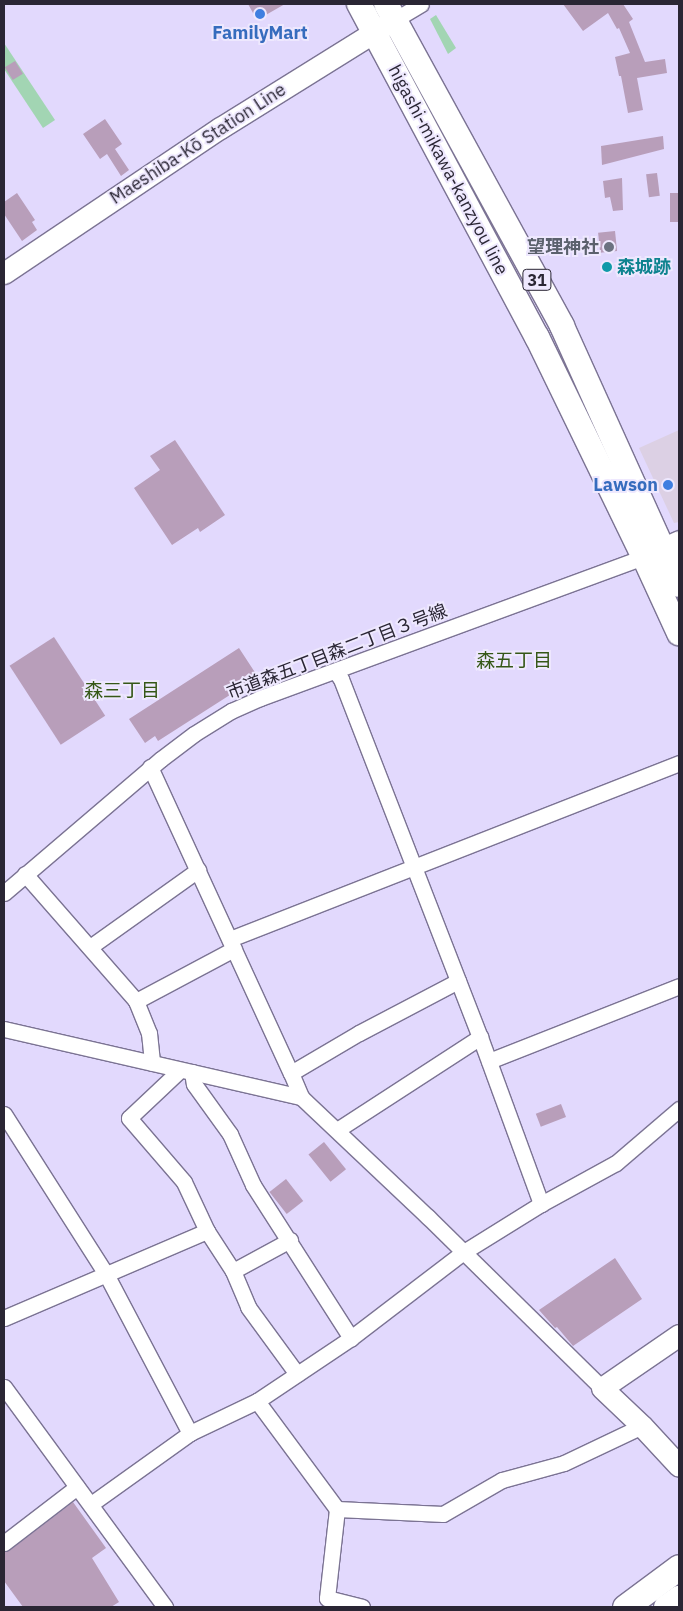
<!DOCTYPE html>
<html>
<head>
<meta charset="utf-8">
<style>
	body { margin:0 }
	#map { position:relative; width:683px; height:1611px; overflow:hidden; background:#e2d9fd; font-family:"IBM Plex Sans","Noto Sans JP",sans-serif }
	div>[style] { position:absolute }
	.commercial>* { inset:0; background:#dcd0e4 }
	.green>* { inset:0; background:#a2d5b3 }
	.building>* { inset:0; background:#b89eba; transform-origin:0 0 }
	.roads { filter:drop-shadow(1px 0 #7b7393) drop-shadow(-1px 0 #7b7393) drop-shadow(0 1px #7b7393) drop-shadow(0 -1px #7b7393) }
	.minor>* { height:15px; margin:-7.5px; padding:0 7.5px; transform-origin:7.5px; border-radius:7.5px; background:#fff }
	.secondary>* { height:21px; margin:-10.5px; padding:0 10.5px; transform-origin:10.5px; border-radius:10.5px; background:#fff }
	.primary>* { height:24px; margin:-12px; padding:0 12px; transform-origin:12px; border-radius:12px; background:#fff }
	.trunk>* { height:25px; margin:-12.5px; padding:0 12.5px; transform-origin:12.5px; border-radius:12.5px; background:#fff }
	.dots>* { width:14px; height:14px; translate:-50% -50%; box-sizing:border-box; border:2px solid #eee8fe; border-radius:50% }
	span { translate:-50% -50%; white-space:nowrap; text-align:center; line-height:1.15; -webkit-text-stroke:4px #eee8fe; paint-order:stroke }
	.shield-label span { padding:1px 4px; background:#eee8fe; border:1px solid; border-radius:4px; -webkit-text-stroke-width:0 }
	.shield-label { font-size:16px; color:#2a2634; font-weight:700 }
	.shop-label { font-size:18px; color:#366cbe; font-weight:700 }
	.right { translate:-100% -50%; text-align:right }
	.street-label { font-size:18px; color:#2a2634 }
	.worship-label { font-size:18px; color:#5b616d; font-weight:700 }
	.culture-label { font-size:18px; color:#0d838f; font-weight:700 }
	.left { translate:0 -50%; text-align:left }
	.neighbourhood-label { font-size:19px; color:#355717 }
	.frame { position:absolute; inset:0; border:5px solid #2a2634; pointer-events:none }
</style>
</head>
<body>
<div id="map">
	<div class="commercial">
		<i style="clip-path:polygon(679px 430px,679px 522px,674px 523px,639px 448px)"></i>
	</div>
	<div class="green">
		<i style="clip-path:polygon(436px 15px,456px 48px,448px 54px,430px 19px)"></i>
		<i style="clip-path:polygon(4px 43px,55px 120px,43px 128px,4px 69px)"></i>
	</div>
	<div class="building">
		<i style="clip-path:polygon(248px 4px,285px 4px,257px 20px)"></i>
		<i style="clip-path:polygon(563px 4px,623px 4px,633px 19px,629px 22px,645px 62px,665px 59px,667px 73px,637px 78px,643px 110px,628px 113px,621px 76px,619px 76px,615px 57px,630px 53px,619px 28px,617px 29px,608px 13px,583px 31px)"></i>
		<i style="left:15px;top:61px;width:15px;height:12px;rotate:58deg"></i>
		<i style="clip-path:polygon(105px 119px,122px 144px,115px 149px,129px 170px,121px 176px,107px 154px,100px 159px,83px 134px)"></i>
		<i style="clip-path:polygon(663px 136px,664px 149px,602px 165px,601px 146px)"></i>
		<i style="left:657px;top:173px;width:23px;height:11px;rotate:83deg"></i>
		<i style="clip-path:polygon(622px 178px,623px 210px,613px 211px,610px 197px,605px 198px,603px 181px)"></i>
		<i style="clip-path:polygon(17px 193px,35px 220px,32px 222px,37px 230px,22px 241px,4px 214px,4px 202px)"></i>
		<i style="left:670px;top:193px;width:9px;height:29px"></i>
		<i style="left:615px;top:231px;width:20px;height:17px;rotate:84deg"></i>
		<i style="clip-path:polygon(175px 440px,225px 515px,200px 532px,198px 528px,172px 545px,134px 488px,160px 470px,150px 456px)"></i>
		<i style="left:54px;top:637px;width:94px;height:53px;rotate:57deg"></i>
		<i style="clip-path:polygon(239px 648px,258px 677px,158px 741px,155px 736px,145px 743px,129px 719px)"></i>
		<i style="left:561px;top:1104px;width:14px;height:27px;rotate:69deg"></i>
		<i style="left:324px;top:1142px;width:35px;height:20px;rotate:51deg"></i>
		<i style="left:286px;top:1179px;width:28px;height:21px;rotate:52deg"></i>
		<i style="clip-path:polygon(615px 1258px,642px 1299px,573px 1346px,557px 1327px,555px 1328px,539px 1310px)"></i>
		<i style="clip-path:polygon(73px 1502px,106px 1548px,92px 1558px,119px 1602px,111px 1607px,23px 1607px,4px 1581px,4px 1552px,10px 1550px)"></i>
	</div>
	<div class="roads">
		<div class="minor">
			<i style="left:396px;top:19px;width:29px;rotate:-31deg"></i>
			<i style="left:335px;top:671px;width:10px;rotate:53deg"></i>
			<i style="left:341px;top:679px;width:384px;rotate:68.8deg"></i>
			<i style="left:480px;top:1037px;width:178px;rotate:69.9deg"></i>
			<i style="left:150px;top:767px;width:337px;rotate:65.3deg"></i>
			<i style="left:291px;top:1073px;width:26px;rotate:67deg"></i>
			<i style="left:301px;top:1097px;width:175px;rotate:43.4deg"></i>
			<i style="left:428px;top:1217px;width:244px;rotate:44.5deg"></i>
			<i style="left:25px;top:874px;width:169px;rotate:48.8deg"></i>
			<i style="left:136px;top:1001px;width:35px;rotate:68deg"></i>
			<i style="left:149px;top:1033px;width:30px;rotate:84deg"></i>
			<i style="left:4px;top:893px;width:206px;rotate:-40.5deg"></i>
			<i style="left:161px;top:759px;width:41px;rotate:-37.1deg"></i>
			<i style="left:194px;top:734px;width:44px;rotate:-31.9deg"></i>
			<i style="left:231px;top:711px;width:32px;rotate:-24deg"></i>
			<i style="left:260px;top:698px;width:409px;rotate:-20.2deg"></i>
			<i style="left:230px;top:939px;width:482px;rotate:-21.4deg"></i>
			<i style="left:90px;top:947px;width:133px;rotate:-35.5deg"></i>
			<i style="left:136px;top:1001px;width:111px;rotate:-28deg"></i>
			<i style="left:4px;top:1029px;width:305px;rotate:12.9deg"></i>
			<i style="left:489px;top:1061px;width:204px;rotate:-21.5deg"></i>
			<i style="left:180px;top:1070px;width:70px;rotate:136.7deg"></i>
			<i style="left:129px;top:1118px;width:84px;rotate:49.3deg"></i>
			<i style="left:184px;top:1182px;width:54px;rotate:64.9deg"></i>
			<i style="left:207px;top:1231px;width:48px;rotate:57deg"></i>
			<i style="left:233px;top:1271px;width:39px;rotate:67deg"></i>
			<i style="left:248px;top:1307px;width:83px;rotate:53.8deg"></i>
			<i style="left:192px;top:1072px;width:12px;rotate:81deg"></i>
			<i style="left:194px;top:1084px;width:62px;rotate:54.2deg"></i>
			<i style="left:230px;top:1134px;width:56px;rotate:65.7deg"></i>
			<i style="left:253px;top:1185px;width:182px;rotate:57.4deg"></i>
			<i style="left:291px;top:1073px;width:79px;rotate:-30.5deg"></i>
			<i style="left:359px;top:1033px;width:112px;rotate:-27.7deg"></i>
			<i style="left:4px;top:1114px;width:190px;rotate:57.5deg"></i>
			<i style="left:106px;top:1274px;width:180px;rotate:62.2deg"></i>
			<i style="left:337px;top:1130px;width:171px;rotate:-33deg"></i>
			<i style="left:233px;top:1271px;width:65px;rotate:-28.5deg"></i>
			<i style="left:4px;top:1318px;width:221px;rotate:-23.2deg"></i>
			<i style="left:4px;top:1387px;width:273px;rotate:53.8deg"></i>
			<i style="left:257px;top:1401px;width:134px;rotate:53.5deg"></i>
			<i style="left:337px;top:1509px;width:90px;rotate:96.4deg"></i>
			<i style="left:327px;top:1598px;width:36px;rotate:14deg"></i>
			<i style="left:91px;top:1504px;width:122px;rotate:-35.6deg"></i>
			<i style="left:190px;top:1433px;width:74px;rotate:-25.5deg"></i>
			<i style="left:257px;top:1401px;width:113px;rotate:-33.8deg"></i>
			<i style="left:351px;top:1338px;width:140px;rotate:-37.4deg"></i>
			<i style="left:462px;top:1253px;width:93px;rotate:-31.8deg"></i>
			<i style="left:541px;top:1204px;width:85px;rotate:-28.7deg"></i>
			<i style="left:616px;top:1163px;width:83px;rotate:-40.6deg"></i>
			<i style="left:337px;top:1509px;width:106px;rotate:2.7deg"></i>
			<i style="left:443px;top:1514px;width:68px;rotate:-30deg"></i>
			<i style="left:502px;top:1480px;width:64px;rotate:-15.3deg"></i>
			<i style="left:564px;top:1463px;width:86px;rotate:-25.4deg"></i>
			<i style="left:4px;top:1543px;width:92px;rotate:-37.5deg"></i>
		</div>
		<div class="secondary">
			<i style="left:4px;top:273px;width:260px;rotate:-33.9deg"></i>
			<i style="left:220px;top:128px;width:197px;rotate:-31.9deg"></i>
			<i style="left:648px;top:555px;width:34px;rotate:-24deg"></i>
			<i style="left:679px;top:1335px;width:93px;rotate:145.5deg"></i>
			<i style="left:602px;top:1388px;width:55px;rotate:43.5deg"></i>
			<i style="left:642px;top:1426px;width:54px;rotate:47.2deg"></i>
		</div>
		<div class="primary">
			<i style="left:359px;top:4px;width:378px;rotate:61.9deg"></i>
			<i style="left:537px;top:337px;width:245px;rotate:64.1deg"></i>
			<i style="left:644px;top:557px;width:84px;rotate:65.3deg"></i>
			<i style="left:386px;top:4px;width:367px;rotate:61.3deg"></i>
			<i style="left:562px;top:326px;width:284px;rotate:65.7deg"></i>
		</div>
		<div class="trunk">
			<i style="left:625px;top:1607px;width:67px;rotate:-36.5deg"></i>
			<i style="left:666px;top:1607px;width:16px;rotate:-35deg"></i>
		</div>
	</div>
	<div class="dots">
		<i style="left:260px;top:14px;background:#3f7fe0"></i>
		<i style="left:609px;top:247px;background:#6b7280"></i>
		<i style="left:607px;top:267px;background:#0f9aa8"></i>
		<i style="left:668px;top:485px;background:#3f7fe0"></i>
	</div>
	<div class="shield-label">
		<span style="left:537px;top:280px">31</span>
	</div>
	<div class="shop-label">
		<span style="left:260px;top:33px">FamilyMart</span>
		<span class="right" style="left:658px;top:485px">Lawson</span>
	</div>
	<div class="street-label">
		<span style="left:198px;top:144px;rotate:-33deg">Maeshiba-Kō Station Line</span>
		<span style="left:448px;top:170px;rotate:62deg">higashi-mikawa-kanzyou line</span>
		<span style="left:337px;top:652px;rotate:-21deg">市道森五丁目森二丁目３号線</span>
	</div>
	<div class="worship-label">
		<span class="right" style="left:599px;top:247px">望理神社</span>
	</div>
	<div class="culture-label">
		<span class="left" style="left:617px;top:267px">森城跡</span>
	</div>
	<div class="neighbourhood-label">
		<span style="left:514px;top:661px">森五丁目</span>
		<span style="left:122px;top:691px">森三丁目</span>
	</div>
	<div class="frame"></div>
</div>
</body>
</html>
